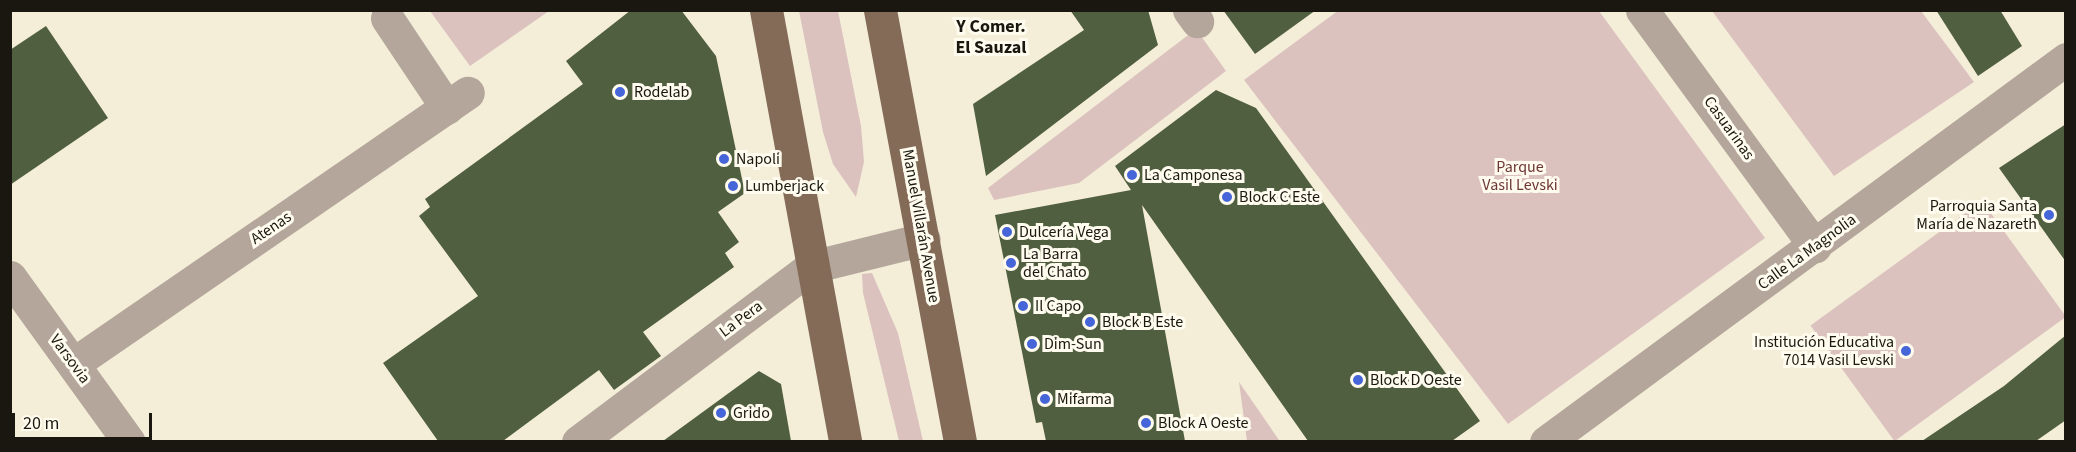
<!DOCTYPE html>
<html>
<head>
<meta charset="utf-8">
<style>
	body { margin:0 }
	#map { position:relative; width:2076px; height:452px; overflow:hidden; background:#f4eed8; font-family:"Source Sans 3",sans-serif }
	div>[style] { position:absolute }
	.green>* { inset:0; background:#dcc2bf; transform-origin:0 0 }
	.building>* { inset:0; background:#515f41 }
	.minor>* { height:33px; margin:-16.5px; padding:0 16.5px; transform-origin:16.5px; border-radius:16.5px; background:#b4a69b }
	.major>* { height:33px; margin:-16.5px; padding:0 16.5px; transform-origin:16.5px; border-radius:16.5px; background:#836b58 }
	.dots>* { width:16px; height:16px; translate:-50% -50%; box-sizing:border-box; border:3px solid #fffbee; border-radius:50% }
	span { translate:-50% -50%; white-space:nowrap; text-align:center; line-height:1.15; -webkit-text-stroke:6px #fffbee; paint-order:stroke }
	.poi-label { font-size:16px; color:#19170f }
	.left { translate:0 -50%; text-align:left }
	.right { translate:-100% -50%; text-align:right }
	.street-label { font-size:16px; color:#19170f }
	.park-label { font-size:16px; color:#6e3633 }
	.neighbourhood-label { font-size:18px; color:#19170f; font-weight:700 }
	.frame { position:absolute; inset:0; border:12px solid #19170f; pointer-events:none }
	.scale { position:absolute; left:12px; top:413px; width:140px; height:27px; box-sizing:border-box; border:3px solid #19170f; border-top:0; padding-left:8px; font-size:18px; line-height:21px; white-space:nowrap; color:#19170f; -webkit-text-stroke:4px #fffbee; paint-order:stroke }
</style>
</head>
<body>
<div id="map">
	<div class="green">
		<i style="clip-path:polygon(1339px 10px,1599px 11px,1765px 238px,1508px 424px,1244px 80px)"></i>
		<i style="clip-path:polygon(430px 11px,549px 11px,470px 66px)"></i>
		<i style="clip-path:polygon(799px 11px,838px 11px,861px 126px,864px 162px,856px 197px,833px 164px,823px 132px)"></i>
		<i style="clip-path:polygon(1712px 11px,1921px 11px,1974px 82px,1834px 176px)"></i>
		<i style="clip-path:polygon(1196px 29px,1226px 71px,1079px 183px,994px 200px,988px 188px)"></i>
		<i style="left:1982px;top:201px;width:143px;height:212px;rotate:54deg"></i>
		<i style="clip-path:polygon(872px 273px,898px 333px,923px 441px,899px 441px,863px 293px,862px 274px)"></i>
		<i style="clip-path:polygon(1239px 382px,1279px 440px,1277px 441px,1247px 441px)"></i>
	</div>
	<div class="building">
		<i style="clip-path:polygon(631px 10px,681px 10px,716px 56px,745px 193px,718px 212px,739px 242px,725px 253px,734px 267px,643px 332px,661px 356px,614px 390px,599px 370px,503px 441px,438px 441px,383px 363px,478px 296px,419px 216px,430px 207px,425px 199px,583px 84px,566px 61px)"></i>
		<i style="clip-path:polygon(1070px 10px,1148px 10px,1158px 45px,986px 176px,973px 104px,1084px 30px)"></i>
		<i style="clip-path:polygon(1223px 10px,1316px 10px,1255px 54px)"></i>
		<i style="clip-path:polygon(1936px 10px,2000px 10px,2022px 46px,1978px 76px)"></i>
		<i style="clip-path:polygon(46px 26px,108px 118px,10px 185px,10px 50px)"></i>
		<i style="clip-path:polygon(1216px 90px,1256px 108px,1480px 421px,1452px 441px,1308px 441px,1142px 205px,1185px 441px,1046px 441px,1042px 422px,1036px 423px,995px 215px,1131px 190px,1115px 166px)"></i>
		<i style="clip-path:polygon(2066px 124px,2066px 262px,1999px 168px)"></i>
		<i style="clip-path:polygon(2066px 335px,2066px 420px,2036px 441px,1922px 441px,2004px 386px)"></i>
		<i style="clip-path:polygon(759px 371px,781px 384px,791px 441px,663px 441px)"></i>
	</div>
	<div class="minor">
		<i style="left:1189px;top:10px;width:14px;rotate:54deg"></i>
		<i style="left:1642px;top:10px;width:293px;rotate:53.8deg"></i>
		<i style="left:387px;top:18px;width:108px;rotate:56.3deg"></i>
		<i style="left:10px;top:277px;width:203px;rotate:54.2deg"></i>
		<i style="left:73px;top:364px;width:479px;rotate:-34.5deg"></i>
		<i style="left:578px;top:442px;width:291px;rotate:-36.9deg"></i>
		<i style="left:811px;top:267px;width:116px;rotate:-13.9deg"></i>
		<i style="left:1546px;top:442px;width:646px;rotate:-36.37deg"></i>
	</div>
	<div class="major">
		<i style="left:766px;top:10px;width:439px;rotate:79.6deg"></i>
		<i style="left:880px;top:10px;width:439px;rotate:79.5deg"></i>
	</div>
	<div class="dots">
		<i style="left:620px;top:92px;background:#4565d8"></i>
		<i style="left:724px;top:159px;background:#4565d8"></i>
		<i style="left:1132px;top:175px;background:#4565d8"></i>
		<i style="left:733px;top:186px;background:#4565d8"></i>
		<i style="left:1227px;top:197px;background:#4565d8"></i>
		<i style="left:2049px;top:215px;background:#4565d8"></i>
		<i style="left:1007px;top:232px;background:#4565d8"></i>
		<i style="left:1011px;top:263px;background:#4565d8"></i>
		<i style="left:1023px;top:306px;background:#4565d8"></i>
		<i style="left:1090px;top:322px;background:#4565d8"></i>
		<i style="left:1032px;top:344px;background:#4565d8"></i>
		<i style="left:1906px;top:351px;background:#4565d8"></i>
		<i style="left:1358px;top:380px;background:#4565d8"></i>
		<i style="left:1045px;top:399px;background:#4565d8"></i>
		<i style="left:721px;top:413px;background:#4565d8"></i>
		<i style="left:1146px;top:423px;background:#4565d8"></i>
	</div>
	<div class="poi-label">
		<span class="left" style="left:634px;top:92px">Rodelab</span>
		<span class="left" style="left:736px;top:159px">Napoli</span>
		<span class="left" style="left:1144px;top:175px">La Camponesa</span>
		<span class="left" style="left:745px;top:186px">Lumberjack</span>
		<span class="left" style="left:1239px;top:197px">Block C Este</span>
		<span class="right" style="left:2037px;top:215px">Parroquia Santa<br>María de Nazareth</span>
		<span class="left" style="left:1019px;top:232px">Dulcería Vega</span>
		<span class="left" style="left:1023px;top:263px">La Barra<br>del Chato</span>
		<span class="left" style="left:1035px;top:306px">Il Capo</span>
		<span class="left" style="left:1102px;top:322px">Block B Este</span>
		<span class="right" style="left:1894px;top:351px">Institución Educativa<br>7014 Vasil Levski</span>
		<span class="left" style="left:1044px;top:344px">Dim-Sun</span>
		<span class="left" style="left:1370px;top:380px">Block D Oeste</span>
		<span class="left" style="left:1057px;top:399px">Mifarma</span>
		<span class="left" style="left:733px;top:413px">Grido</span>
		<span class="left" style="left:1158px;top:423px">Block A Oeste</span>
	</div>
	<div class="street-label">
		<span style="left:1729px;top:128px;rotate:54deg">Casuarinas</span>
		<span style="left:921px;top:226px;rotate:80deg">Manuel Villarán Avenue</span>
		<span style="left:271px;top:228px;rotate:-34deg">Atenas</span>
		<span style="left:1807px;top:252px;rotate:-36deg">Calle La Magnolia</span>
		<span style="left:741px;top:319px;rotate:-37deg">La Pera</span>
		<span style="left:70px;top:359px;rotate:54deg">Varsovia</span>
	</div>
	<div class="park-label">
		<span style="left:1520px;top:176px">Parque<br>Vasil Levski</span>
	</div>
	<div class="neighbourhood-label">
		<span style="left:991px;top:38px">Y Comer.<br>El Sauzal</span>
	</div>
	<div class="frame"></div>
	<div class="scale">20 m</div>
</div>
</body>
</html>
